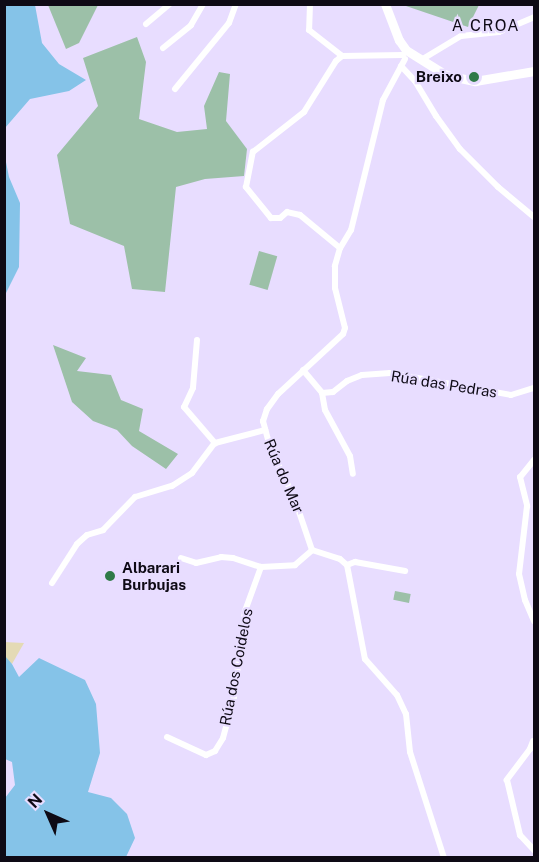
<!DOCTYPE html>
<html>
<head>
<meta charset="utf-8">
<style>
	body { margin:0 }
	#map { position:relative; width:539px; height:862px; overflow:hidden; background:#e8ddff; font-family:"Public Sans",sans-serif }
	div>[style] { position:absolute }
	.green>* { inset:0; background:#9cc0a8; transform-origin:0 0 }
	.sand>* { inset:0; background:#e4dab5 }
	.water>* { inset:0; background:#85c3e8 }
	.minor>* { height:6px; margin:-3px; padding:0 3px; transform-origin:3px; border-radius:3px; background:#fff }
	.secondary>* { height:9px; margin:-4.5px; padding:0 4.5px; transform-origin:4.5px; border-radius:4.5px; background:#fff }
	.dots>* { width:16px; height:16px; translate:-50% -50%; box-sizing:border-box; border:3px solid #e8ddff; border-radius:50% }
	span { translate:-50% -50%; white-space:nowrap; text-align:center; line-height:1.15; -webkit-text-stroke:4.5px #e8ddff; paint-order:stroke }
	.poi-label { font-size:15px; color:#0e0a15; font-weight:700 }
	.right { translate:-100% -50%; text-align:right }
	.left { translate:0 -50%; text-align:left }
	.street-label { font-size:15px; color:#0e0a15 }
	.neighbourhood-label { font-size:16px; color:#0e0a15; letter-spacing:1.5px }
	.frame { position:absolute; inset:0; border:6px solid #0e0a15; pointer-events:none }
	.north { position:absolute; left:18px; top:784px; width:60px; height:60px; -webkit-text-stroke:4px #e8ddff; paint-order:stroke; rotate:315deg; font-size:16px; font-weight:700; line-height:24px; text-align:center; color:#0e0a15 }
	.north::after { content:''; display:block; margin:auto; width:21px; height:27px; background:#0e0a15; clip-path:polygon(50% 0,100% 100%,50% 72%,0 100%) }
</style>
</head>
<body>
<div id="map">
	<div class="green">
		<i style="clip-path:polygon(48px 5px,48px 4px,98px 5px,79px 43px,66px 49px)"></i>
		<i style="clip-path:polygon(403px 5px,479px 4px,479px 5px,468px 27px)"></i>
		<i style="clip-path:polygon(137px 37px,146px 62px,139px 119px,177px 132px,207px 129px,204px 106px,219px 72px,230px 74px,226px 121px,247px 149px,244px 176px,205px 179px,176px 187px,165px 292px,132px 289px,124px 246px,70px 224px,57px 155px,98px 106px,83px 58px)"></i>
		<i style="left:259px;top:251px;width:19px;height:35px;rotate:16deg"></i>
		<i style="clip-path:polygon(53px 345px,86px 358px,77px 371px,111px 375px,121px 400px,143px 409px,139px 431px,178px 454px,166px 469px,132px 446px,117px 430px,93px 421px,72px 402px)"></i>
		<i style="left:395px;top:591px;width:16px;height:9px;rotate:11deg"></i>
	</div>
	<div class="sand">
		<i style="clip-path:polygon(4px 642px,24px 643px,12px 664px,5px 659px)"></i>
	</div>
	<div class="water">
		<i style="clip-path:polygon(5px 4px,35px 5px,42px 43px,59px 64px,86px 80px,69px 91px,30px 99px,5px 128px)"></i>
		<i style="clip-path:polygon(4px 152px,9px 177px,20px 203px,19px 267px,5px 295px)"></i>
		<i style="clip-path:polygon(5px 656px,12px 664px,19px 677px,39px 658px,85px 680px,96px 704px,100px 753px,88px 792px,111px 798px,127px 814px,135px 838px,126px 857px,5px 857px,5px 798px,15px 785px,12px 762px,5px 759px)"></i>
	</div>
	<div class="minor">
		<i style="left:310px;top:4px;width:26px;rotate:92deg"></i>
		<i style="left:309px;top:30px;width:42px;rotate:38.2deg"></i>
		<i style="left:146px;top:24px;width:31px;rotate:-40deg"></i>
		<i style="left:163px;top:48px;width:36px;rotate:-39deg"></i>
		<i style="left:191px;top:25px;width:24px;rotate:-60deg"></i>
		<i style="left:405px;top:59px;width:47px;rotate:118.2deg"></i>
		<i style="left:383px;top:100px;width:134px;rotate:103.8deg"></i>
		<i style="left:351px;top:230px;width:21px;rotate:121deg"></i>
		<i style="left:340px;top:248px;width:19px;rotate:106deg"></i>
		<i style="left:335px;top:266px;width:22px;rotate:90deg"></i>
		<i style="left:335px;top:288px;width:41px;rotate:76deg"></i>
		<i style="left:345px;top:328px;width:6px;rotate:108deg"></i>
		<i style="left:343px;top:334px;width:88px;rotate:137.3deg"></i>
		<i style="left:278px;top:394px;width:19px;rotate:126deg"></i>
		<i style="left:267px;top:409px;width:13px;rotate:108deg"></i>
		<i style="left:263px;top:421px;width:27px;rotate:75deg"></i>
		<i style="left:270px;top:447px;width:59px;rotate:64.7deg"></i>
		<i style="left:295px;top:500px;width:53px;rotate:71.2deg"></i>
		<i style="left:312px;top:550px;width:29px;rotate:18deg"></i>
		<i style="left:340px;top:559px;width:9px;rotate:41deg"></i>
		<i style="left:347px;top:565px;width:96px;rotate:79.2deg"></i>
		<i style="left:365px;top:659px;width:48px;rotate:48.4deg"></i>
		<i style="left:397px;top:695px;width:21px;rotate:65deg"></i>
		<i style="left:406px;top:714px;width:38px;rotate:84deg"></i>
		<i style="left:410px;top:752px;width:111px;rotate:72.2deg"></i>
		<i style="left:421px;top:60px;width:47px;rotate:-31deg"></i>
		<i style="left:461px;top:36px;width:38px;rotate:-6deg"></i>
		<i style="left:499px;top:32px;width:38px;rotate:-23deg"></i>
		<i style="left:401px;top:66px;width:21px;rotate:47deg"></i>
		<i style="left:415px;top:81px;width:41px;rotate:59deg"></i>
		<i style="left:436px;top:116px;width:41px;rotate:54deg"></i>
		<i style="left:460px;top:149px;width:54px;rotate:45deg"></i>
		<i style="left:498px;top:187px;width:47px;rotate:39.8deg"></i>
		<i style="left:175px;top:89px;width:85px;rotate:-50.7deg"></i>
		<i style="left:229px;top:23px;width:20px;rotate:-70deg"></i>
		<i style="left:340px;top:248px;width:52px;rotate:-140.5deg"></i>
		<i style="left:300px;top:215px;width:13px;rotate:-167deg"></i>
		<i style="left:287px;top:212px;width:9px;rotate:139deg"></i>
		<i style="left:280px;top:218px;width:9px;rotate:180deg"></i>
		<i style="left:271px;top:218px;width:40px;rotate:-129deg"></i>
		<i style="left:246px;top:187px;width:36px;rotate:-79deg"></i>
		<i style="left:253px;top:152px;width:65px;rotate:-38.1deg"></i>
		<i style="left:304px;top:112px;width:60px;rotate:-57.9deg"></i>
		<i style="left:336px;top:61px;width:8px;rotate:-40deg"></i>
		<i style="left:342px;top:56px;width:61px;rotate:-0.9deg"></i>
		<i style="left:197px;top:340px;width:48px;rotate:94.8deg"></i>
		<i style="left:193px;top:388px;width:21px;rotate:115deg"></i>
		<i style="left:184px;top:407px;width:48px;rotate:49.3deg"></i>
		<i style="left:303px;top:370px;width:30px;rotate:50deg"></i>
		<i style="left:322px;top:393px;width:17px;rotate:80deg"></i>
		<i style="left:325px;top:410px;width:52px;rotate:61.5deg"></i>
		<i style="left:350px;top:456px;width:18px;rotate:81deg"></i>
		<i style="left:322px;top:393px;width:11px;rotate:-5deg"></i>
		<i style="left:333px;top:392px;width:18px;rotate:-38deg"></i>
		<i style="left:347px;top:381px;width:16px;rotate:-22deg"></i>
		<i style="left:362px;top:375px;width:28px;rotate:-4deg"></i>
		<i style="left:390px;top:373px;width:123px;rotate:10.3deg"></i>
		<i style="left:511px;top:395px;width:24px;rotate:-17deg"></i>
		<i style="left:534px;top:460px;width:22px;rotate:129deg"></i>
		<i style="left:520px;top:477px;width:30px;rotate:76deg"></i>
		<i style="left:527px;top:506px;width:68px;rotate:96.7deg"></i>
		<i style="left:519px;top:574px;width:27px;rotate:77deg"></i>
		<i style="left:525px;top:600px;width:23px;rotate:67deg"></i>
		<i style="left:181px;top:558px;width:16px;rotate:18deg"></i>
		<i style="left:196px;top:563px;width:26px;rotate:-13deg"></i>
		<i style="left:221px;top:557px;width:12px;rotate:5deg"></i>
		<i style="left:233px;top:558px;width:29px;rotate:18deg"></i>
		<i style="left:261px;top:567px;width:34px;rotate:-3deg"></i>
		<i style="left:295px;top:565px;width:23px;rotate:-41deg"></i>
		<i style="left:347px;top:565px;width:9px;rotate:-21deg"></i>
		<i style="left:355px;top:562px;width:51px;rotate:10.2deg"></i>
		<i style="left:52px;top:583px;width:46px;rotate:-57.3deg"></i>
		<i style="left:77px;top:544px;width:13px;rotate:-42deg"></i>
		<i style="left:87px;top:535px;width:17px;rotate:-17deg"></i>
		<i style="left:103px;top:530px;width:46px;rotate:-45.9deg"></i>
		<i style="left:135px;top:497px;width:39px;rotate:-17deg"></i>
		<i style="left:172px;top:486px;width:24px;rotate:-33deg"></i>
		<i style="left:192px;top:473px;width:38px;rotate:-53deg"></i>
		<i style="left:215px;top:443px;width:52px;rotate:-14.6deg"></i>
		<i style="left:167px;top:737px;width:43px;rotate:24.8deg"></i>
		<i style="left:206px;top:755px;width:10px;rotate:-24deg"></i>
		<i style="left:215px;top:751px;width:15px;rotate:-58deg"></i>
		<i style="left:223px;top:738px;width:42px;rotate:-75deg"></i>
		<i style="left:234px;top:697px;width:87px;rotate:-82.7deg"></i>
		<i style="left:245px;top:611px;width:47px;rotate:-70deg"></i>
		<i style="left:533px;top:741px;width:9px;rotate:111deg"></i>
		<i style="left:530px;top:749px;width:39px;rotate:127deg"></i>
		<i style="left:507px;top:780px;width:57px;rotate:76.7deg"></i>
		<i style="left:520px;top:835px;width:21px;rotate:47deg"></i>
	</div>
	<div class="secondary">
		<i style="left:385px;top:4px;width:39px;rotate:69deg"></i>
		<i style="left:399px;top:40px;width:12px;rotate:55deg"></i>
		<i style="left:406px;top:50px;width:47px;rotate:32deg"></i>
		<i style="left:446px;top:75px;width:30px;rotate:12deg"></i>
		<i style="left:475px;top:81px;width:60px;rotate:-9.6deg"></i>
	</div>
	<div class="dots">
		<i style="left:474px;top:77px;background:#2f7a48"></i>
		<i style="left:110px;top:576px;background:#2f7a48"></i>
	</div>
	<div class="poi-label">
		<span class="right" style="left:462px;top:77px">Breixo</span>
		<span class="left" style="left:122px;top:576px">Albarari<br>Burbujas</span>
	</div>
	<div class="street-label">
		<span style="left:444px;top:384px;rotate:9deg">Rúa das Pedras</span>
		<span style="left:284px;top:476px;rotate:67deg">Rúa do Mar</span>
		<span style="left:236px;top:667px;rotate:-79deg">Rúa dos Coidelos</span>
	</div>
	<div class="neighbourhood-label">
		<span style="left:486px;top:26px">A CROA</span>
	</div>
	<div class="frame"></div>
	<div class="north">N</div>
</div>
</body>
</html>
